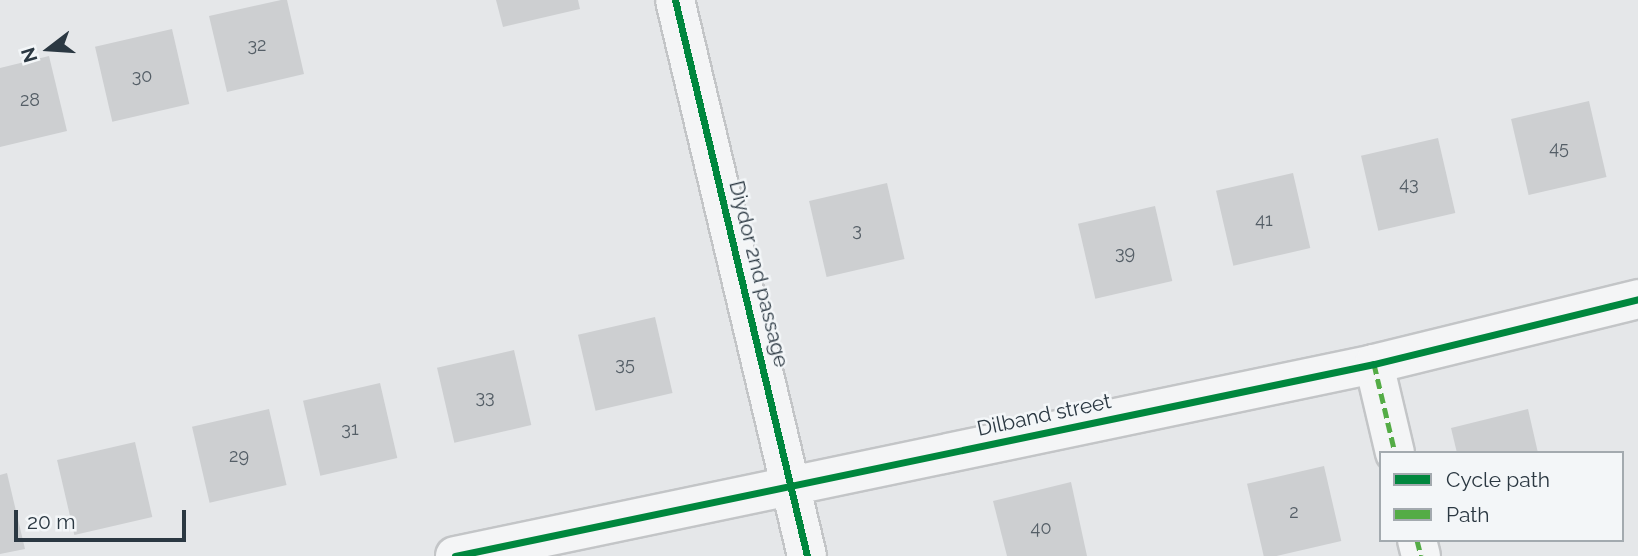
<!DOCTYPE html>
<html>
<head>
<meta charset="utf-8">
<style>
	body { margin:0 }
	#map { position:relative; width:1638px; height:556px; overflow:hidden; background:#e5e7e9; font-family:Raleway,sans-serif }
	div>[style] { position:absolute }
	.building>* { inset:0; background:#cdcfd1; transform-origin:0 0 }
	.roads { filter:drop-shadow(2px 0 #c3c5c7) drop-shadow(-2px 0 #c3c5c7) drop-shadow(0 2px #c3c5c7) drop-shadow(0 -2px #c3c5c7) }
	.minor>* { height:38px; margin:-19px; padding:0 19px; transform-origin:19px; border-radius:19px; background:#f4f5f6 }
	.quiet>* { height:5px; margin-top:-2.5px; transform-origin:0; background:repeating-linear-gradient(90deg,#54ac46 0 10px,transparent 0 15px) }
	.cycleway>* { height:7px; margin:-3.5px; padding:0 3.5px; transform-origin:3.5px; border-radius:3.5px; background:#00873e }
	span { translate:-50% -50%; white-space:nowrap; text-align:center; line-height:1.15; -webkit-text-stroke:5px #f3f6f8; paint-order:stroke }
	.number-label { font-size:18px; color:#545e66 }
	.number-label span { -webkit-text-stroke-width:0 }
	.street-label { font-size:21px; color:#2b3842 }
	.legend { position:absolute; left:1379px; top:451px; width:245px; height:91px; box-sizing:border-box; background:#f3f6f8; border:2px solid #a3aaaf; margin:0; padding:9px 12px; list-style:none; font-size:21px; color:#2b3842 }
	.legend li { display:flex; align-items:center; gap:14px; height:35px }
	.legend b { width:35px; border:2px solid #a3aaaf }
	.north { position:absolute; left:14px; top:14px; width:70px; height:70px; -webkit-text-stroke:5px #f3f6f8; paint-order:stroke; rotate:253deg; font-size:19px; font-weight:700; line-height:28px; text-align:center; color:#2b3842 }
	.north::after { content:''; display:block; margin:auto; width:24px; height:32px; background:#2b3842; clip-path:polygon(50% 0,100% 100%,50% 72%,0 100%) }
	.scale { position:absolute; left:14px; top:510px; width:172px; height:32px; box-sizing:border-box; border:4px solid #2b3842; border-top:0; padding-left:9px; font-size:21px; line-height:24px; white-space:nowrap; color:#2b3842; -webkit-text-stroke:5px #f3f6f8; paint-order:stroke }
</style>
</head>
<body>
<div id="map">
	<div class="building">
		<i style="clip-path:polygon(281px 0,287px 0,304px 74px,227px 92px,209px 16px)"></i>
		<i style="clip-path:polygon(496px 0,578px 0,580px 9px,503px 27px)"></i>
		<i style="left:172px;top:29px;width:77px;height:79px;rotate:77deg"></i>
		<i style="clip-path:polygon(49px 56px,67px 131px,0 147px,0 68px)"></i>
		<i style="left:1589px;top:101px;width:78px;height:80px;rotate:77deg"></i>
		<i style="left:1438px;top:138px;width:77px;height:79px;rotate:77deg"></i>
		<i style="left:1293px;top:173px;width:77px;height:79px;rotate:77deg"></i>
		<i style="left:887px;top:183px;width:78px;height:80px;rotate:77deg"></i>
		<i style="left:1155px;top:206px;width:77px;height:79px;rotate:77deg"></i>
		<i style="left:655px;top:317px;width:78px;height:79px;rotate:77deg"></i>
		<i style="left:514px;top:350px;width:77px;height:79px;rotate:77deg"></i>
		<i style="left:380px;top:383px;width:77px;height:79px;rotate:77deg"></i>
		<i style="left:269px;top:409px;width:78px;height:79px;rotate:77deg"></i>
		<i style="clip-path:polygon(1528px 409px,1538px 453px,1457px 453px,1451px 428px)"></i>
		<i style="left:135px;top:442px;width:77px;height:80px;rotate:77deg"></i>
		<i style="left:1324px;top:466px;width:77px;height:79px;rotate:77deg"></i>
		<i style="clip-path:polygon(7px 473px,25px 549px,0 554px,0 475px)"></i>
		<i style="clip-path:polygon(1071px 482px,1087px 556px,1007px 556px,993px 501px)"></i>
	</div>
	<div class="roads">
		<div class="minor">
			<i style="left:675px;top:0;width:571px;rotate:76.64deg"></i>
			<i style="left:1374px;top:364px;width:91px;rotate:76.7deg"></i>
			<i style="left:1417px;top:540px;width:16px;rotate:76deg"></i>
			<i style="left:455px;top:556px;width:939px;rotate:-11.8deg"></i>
			<i style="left:1374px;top:364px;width:272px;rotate:-13.8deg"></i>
		</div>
	</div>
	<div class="quiet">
		<i style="left:1374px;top:364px;width:91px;rotate:76.7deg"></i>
		<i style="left:1417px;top:540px;width:16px;rotate:76deg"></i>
	</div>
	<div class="cycleway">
		<i style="left:675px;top:0;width:571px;rotate:76.64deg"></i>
		<i style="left:455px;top:556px;width:939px;rotate:-11.8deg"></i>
		<i style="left:1374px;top:364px;width:272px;rotate:-13.8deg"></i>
	</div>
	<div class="number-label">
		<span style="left:257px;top:45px">32</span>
		<span style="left:142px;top:76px">30</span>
		<span style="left:30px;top:100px">28</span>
		<span style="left:1559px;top:148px">45</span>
		<span style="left:1409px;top:184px">43</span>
		<span style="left:1264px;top:220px">41</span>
		<span style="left:857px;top:230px">3</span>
		<span style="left:1125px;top:253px">39</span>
		<span style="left:625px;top:364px">35</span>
		<span style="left:485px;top:397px">33</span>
		<span style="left:350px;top:429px">31</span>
		<span style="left:239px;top:456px">29</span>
		<span style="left:1294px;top:512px">2</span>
		<span style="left:1041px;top:528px">40</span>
	</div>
	<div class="street-label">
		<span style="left:759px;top:274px;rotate:76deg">Diydor 2nd passage</span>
		<span style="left:1044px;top:415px;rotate:-12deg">Dilband street</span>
	</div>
	<ul class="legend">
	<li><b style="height:9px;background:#00873e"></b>Cycle path</li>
	<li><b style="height:9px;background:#54ac46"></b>Path</li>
	</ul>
	<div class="north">N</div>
	<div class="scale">20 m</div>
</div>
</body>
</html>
